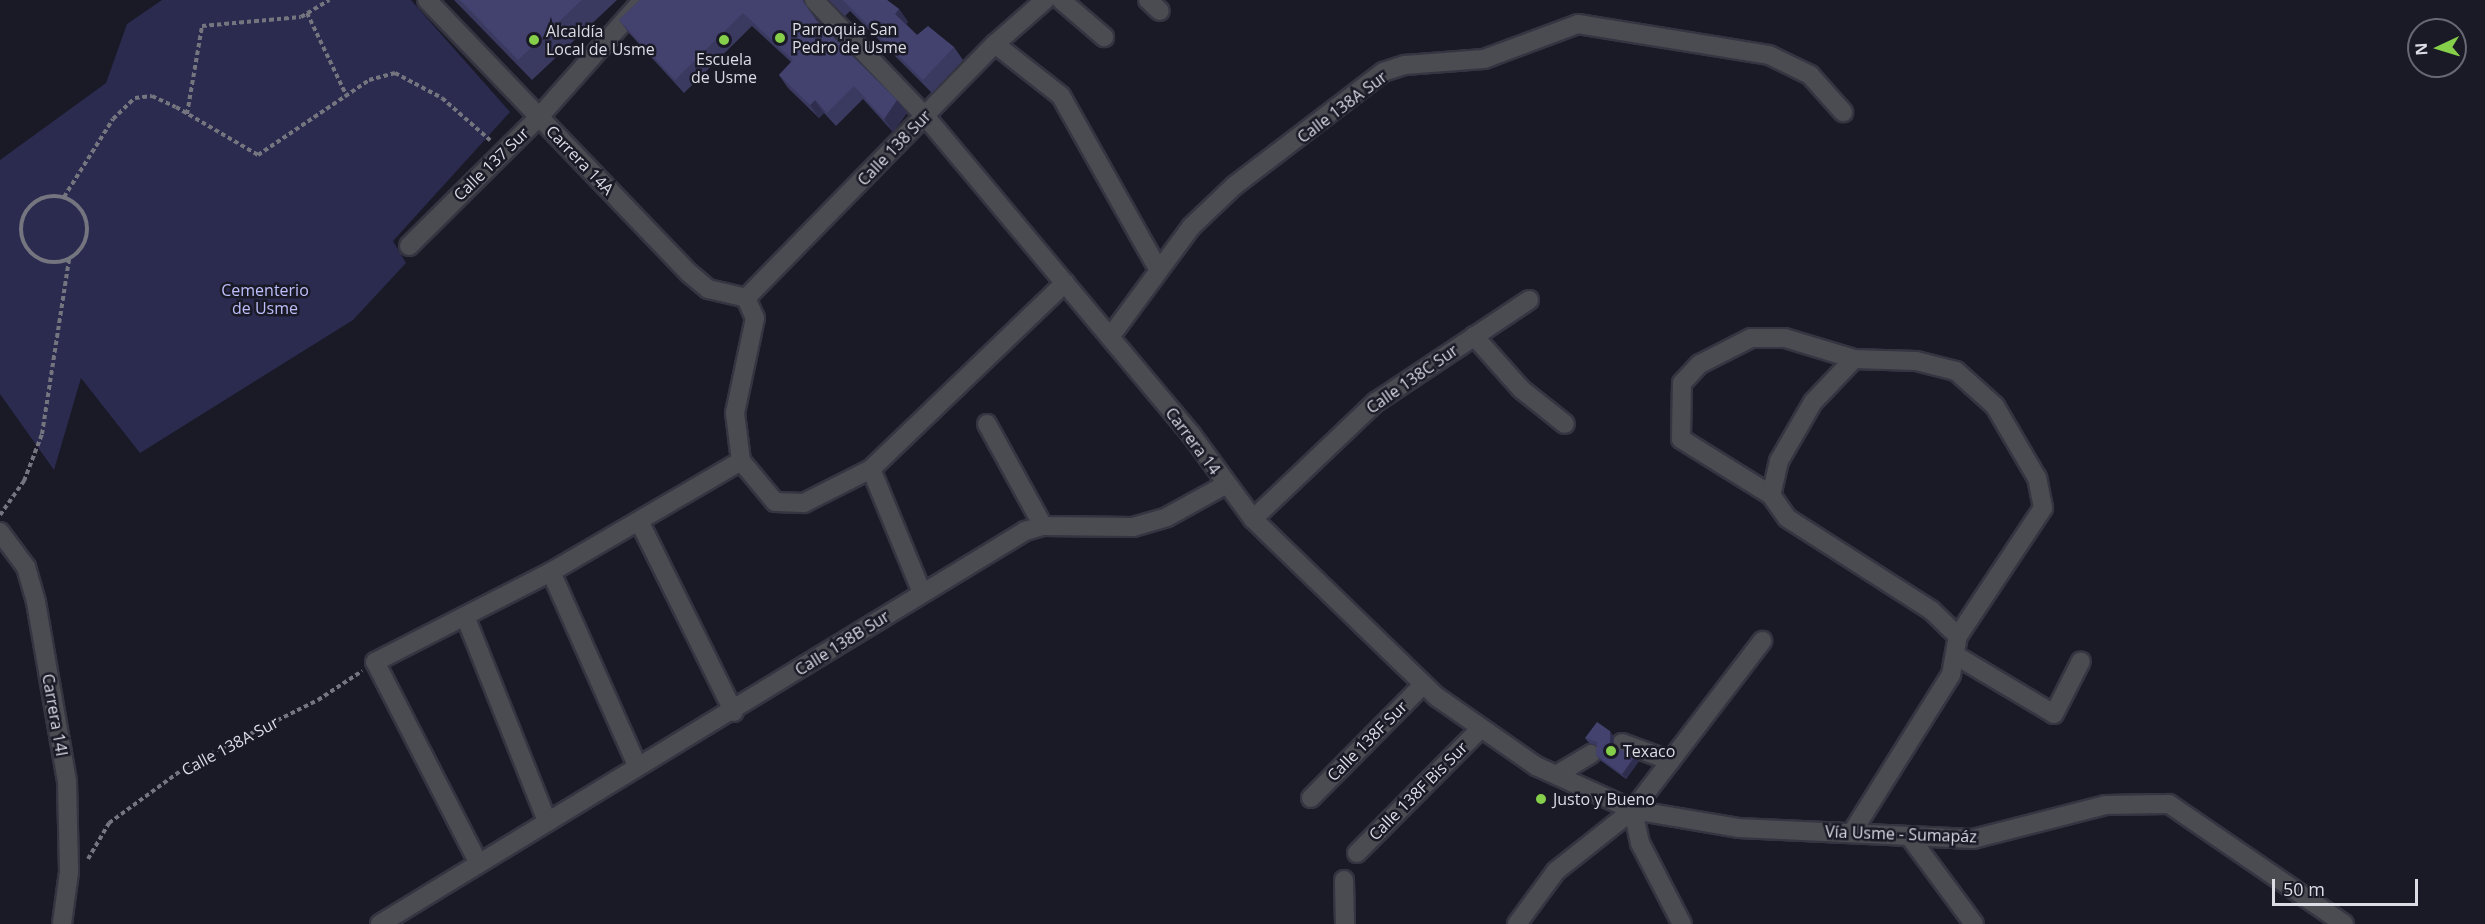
<!DOCTYPE html>
<html>
<head>
<meta charset="utf-8">
<style>
	body { margin:0 }
	#map { position:relative; width:2485px; height:924px; overflow:hidden; background:#1a1a27; font-family:"Open Sans",sans-serif }
	div>[style] { position:absolute }
	.green>* { inset:0; background:#2b2a4f }
	.path>* { height:4px; margin-top:-2px; transform-origin:0; background:repeating-linear-gradient(90deg,#757580 0 4.5px,transparent 0 7.5px) }
	.path>.ring { margin:-2px; padding:0; box-sizing:content-box; background:none; border:4px solid #757580; border-radius:50% }
	.roads { filter:drop-shadow(2px 0 #353542) drop-shadow(-2px 0 #353542) drop-shadow(0 2px #353542) drop-shadow(0 -2px #353542) }
	.minor>* { height:18px; margin:-9px; padding:0 9px; transform-origin:9px; border-radius:9px; background:#4b4c52 }
	.wall>* { inset:0; background:#3a395f }
	.shaded-wall>* { inset:0; background:#2f2e4e }
	.building>* { inset:0; background:#43426f }
	.dots>* { width:16px; height:16px; translate:-50% -50%; box-sizing:border-box; border:3px solid #1a1a27; border-radius:50% }
	span { translate:-50% -50%; white-space:nowrap; text-align:center; line-height:1.15; -webkit-text-stroke:5px #1a1a27; paint-order:stroke }
	.poi-label { font-size:16px; color:#dcdce5 }
	.left { translate:0 -50%; text-align:left }
	.street-label { font-size:16px; color:#dcdce5 }
	.park-label { font-size:16px; color:#bebffc }
	.north { position:absolute; left:2407px; top:18px; width:60px; height:60px; box-sizing:border-box; background:#1a1a27; border:2px solid #686873; border-radius:50%; rotate:266deg; font-size:16px; font-weight:700; line-height:24px; text-align:center; color:#dcdce5 }
	.north::after { content:''; display:block; margin:auto; width:21px; height:27px; background:#86cf4b; clip-path:polygon(50% 0,100% 100%,50% 72%,0 100%) }
	.scale { position:absolute; left:2272px; top:879px; width:146px; height:27px; box-sizing:border-box; border:3px solid #dcdce5; border-top:0; padding-left:8px; font-size:18px; line-height:21px; white-space:nowrap; color:#dcdce5; -webkit-text-stroke:4px #1a1a27; paint-order:stroke }
</style>
</head>
<body>
<div id="map">
	<div class="green">
		<i style="clip-path:polygon(162px 0,411px 0,510px 112px,393px 241px,406px 263px,353px 320px,140px 453px,81px 378px,54px 470px,0 394px,0 160px,106px 83px,127px 24px)"></i>
	</div>
	<div class="path">
		<i style="left:307px;top:13px;width:93px;rotate:64.5deg"></i>
		<i style="left:187px;top:114px;width:89px;rotate:-80.3deg"></i>
		<i style="left:202px;top:26px;width:99px;rotate:-5.2deg"></i>
		<i style="left:301px;top:17px;width:33px;rotate:-31deg"></i>
		<i class="ring" style="left:21px;top:196px;width:62px;height:62px"></i>
		<i style="left:64px;top:197px;width:92px;rotate:-57.9deg"></i>
		<i style="left:113px;top:119px;width:30px;rotate:-44deg"></i>
		<i style="left:135px;top:98px;width:17px;rotate:-7deg"></i>
		<i style="left:152px;top:96px;width:26px;rotate:25deg"></i>
		<i style="left:176px;top:107px;width:95px;rotate:30.3deg"></i>
		<i style="left:258px;top:155px;width:134px;rotate:-34deg"></i>
		<i style="left:369px;top:80px;width:27px;rotate:-15deg"></i>
		<i style="left:395px;top:73px;width:53px;rotate:28deg"></i>
		<i style="left:442px;top:98px;width:64px;rotate:41.2deg"></i>
		<i style="left:0;top:515px;width:42px;rotate:-54.8deg"></i>
		<i style="left:24px;top:481px;width:50px;rotate:-69deg"></i>
		<i style="left:42px;top:434px;width:177px;rotate:-81.2deg"></i>
		<i style="left:88px;top:859px;width:42px;rotate:-59.7deg"></i>
		<i style="left:109px;top:823px;width:100px;rotate:-36.1deg"></i>
		<i style="left:190px;top:764px;width:143px;rotate:-26.6deg"></i>
		<i style="left:318px;top:700px;width:53px;rotate:-33.4deg"></i>
	</div>
	<div class="roads">
		<div class="minor">
			<i style="left:427px;top:0;width:378px;rotate:46.2deg"></i>
			<i style="left:689px;top:273px;width:25px;rotate:40deg"></i>
			<i style="left:708px;top:289px;width:39px;rotate:13deg"></i>
			<i style="left:814px;top:0;width:161px;rotate:46.3deg"></i>
			<i style="left:925px;top:116px;width:415px;rotate:50.1deg"></i>
			<i style="left:1191px;top:434px;width:105px;rotate:53.9deg"></i>
			<i style="left:1253px;top:519px;width:256px;rotate:44.1deg"></i>
			<i style="left:1437px;top:697px;width:121px;rotate:34.9deg"></i>
			<i style="left:1536px;top:766px;width:107px;rotate:24.4deg"></i>
			<i style="left:1633px;top:810px;width:108px;rotate:9.6deg"></i>
			<i style="left:1739px;top:828px;width:234px;rotate:2.7deg"></i>
			<i style="left:1973px;top:839px;width:136px;rotate:-14.4deg"></i>
			<i style="left:2105px;top:805px;width:64px;rotate:-0.9deg"></i>
			<i style="left:2169px;top:804px;width:212px;rotate:34.4deg"></i>
			<i style="left:1061px;top:0;width:57px;rotate:40.7deg"></i>
			<i style="left:1148px;top:0;width:16px;rotate:43deg"></i>
			<i style="left:995px;top:44px;width:84px;rotate:38.2deg"></i>
			<i style="left:1061px;top:96px;width:198px;rotate:60.7deg"></i>
			<i style="left:409px;top:246px;width:183px;rotate:-44.8deg"></i>
			<i style="left:539px;top:117px;width:157px;rotate:-48.4deg"></i>
			<i style="left:746px;top:298px;width:22px;rotate:66deg"></i>
			<i style="left:755px;top:318px;width:97px;rotate:101.9deg"></i>
			<i style="left:735px;top:413px;width:48px;rotate:82.9deg"></i>
			<i style="left:741px;top:461px;width:53px;rotate:50.3deg"></i>
			<i style="left:775px;top:502px;width:29px;rotate:2deg"></i>
			<i style="left:804px;top:503px;width:75px;rotate:-26.9deg"></i>
			<i style="left:871px;top:469px;width:269px;rotate:-43.8deg"></i>
			<i style="left:746px;top:298px;width:356px;rotate:-45.6deg"></i>
			<i style="left:995px;top:44px;width:67px;rotate:-41.3deg"></i>
			<i style="left:1474px;top:336px;width:71px;rotate:48.4deg"></i>
			<i style="left:1521px;top:389px;width:56px;rotate:38.5deg"></i>
			<i style="left:1110px;top:337px;width:137px;rotate:-53.6deg"></i>
			<i style="left:1191px;top:227px;width:59px;rotate:-43.6deg"></i>
			<i style="left:1234px;top:186px;width:188px;rotate:-37.4deg"></i>
			<i style="left:1383px;top:72px;width:23px;rotate:-18deg"></i>
			<i style="left:1405px;top:65px;width:79px;rotate:-4.3deg"></i>
			<i style="left:1484px;top:59px;width:100px;rotate:-20.4deg"></i>
			<i style="left:1578px;top:24px;width:193px;rotate:9.2deg"></i>
			<i style="left:1769px;top:55px;width:46px;rotate:26deg"></i>
			<i style="left:1810px;top:75px;width:50px;rotate:48.3deg"></i>
			<i style="left:987px;top:424px;width:116px;rotate:61.2deg"></i>
			<i style="left:871px;top:469px;width:134px;rotate:67.6deg"></i>
			<i style="left:1771px;top:495px;width:106px;rotate:-148.1deg"></i>
			<i style="left:1681px;top:439px;width:56px;rotate:-89deg"></i>
			<i style="left:1682px;top:383px;width:26px;rotate:-47deg"></i>
			<i style="left:1700px;top:364px;width:57px;rotate:-27deg"></i>
			<i style="left:1751px;top:338px;width:34px"></i>
			<i style="left:1785px;top:338px;width:72px;rotate:16.9deg"></i>
			<i style="left:1253px;top:519px;width:170px;rotate:-43.6deg"></i>
			<i style="left:1376px;top:402px;width:184px;rotate:-33.7deg"></i>
			<i style="left:640px;top:523px;width:211px;rotate:63.6deg"></i>
			<i style="left:0;top:532px;width:44px;rotate:53.4deg"></i>
			<i style="left:26px;top:567px;width:36px;rotate:74deg"></i>
			<i style="left:36px;top:602px;width:183px;rotate:80.2deg"></i>
			<i style="left:67px;top:782px;width:90px;rotate:88.7deg"></i>
			<i style="left:69px;top:872px;width:52px;rotate:97.7deg"></i>
			<i style="left:551px;top:572px;width:211px;rotate:66deg"></i>
			<i style="left:465px;top:616px;width:219px;rotate:68.2deg"></i>
			<i style="left:1955px;top:655px;width:115px;rotate:30.8deg"></i>
			<i style="left:2054px;top:714px;width:59px;rotate:-63deg"></i>
			<i style="left:1622px;top:743px;width:52px;rotate:20.2deg"></i>
			<i style="left:1556px;top:775px;width:41px;rotate:-31deg"></i>
			<i style="left:1311px;top:798px;width:159px;rotate:-45.3deg"></i>
			<i style="left:1633px;top:810px;width:34px;rotate:78deg"></i>
			<i style="left:1640px;top:843px;width:91px;rotate:62.6deg"></i>
			<i style="left:1853px;top:831px;width:184px;rotate:-57.9deg"></i>
			<i style="left:1951px;top:675px;width:40px;rotate:-80deg"></i>
			<i style="left:1958px;top:636px;width:154px;rotate:-56.4deg"></i>
			<i style="left:2043px;top:508px;width:31px;rotate:-101deg"></i>
			<i style="left:2037px;top:478px;width:83px;rotate:-120.3deg"></i>
			<i style="left:1995px;top:406px;width:52px;rotate:-138.1deg"></i>
			<i style="left:1956px;top:371px;width:41px;rotate:-166deg"></i>
			<i style="left:1916px;top:361px;width:62px;rotate:-178.2deg"></i>
			<i style="left:1854px;top:359px;width:59px;rotate:133.6deg"></i>
			<i style="left:1813px;top:402px;width:68px;rotate:120deg"></i>
			<i style="left:1779px;top:461px;width:35px;rotate:103deg"></i>
			<i style="left:1771px;top:495px;width:28px;rotate:55deg"></i>
			<i style="left:1787px;top:518px;width:171px;rotate:32.6deg"></i>
			<i style="left:1931px;top:610px;width:37px;rotate:44deg"></i>
			<i style="left:1909px;top:836px;width:109px;rotate:53.5deg"></i>
			<i style="left:1357px;top:853px;width:175px;rotate:-45.2deg"></i>
			<i style="left:478px;top:862px;width:225px;rotate:-117.2deg"></i>
			<i style="left:375px;top:662px;width:198px;rotate:-27.1deg"></i>
			<i style="left:551px;top:572px;width:220px;rotate:-30.3deg"></i>
			<i style="left:1344px;top:880px;width:44px;rotate:88.7deg"></i>
			<i style="left:380px;top:924px;width:755px;rotate:-31.35deg"></i>
			<i style="left:1025px;top:531px;width:19px;rotate:-16deg"></i>
			<i style="left:1043px;top:526px;width:90px;rotate:0.6deg"></i>
			<i style="left:1133px;top:527px;width:35px;rotate:-16deg"></i>
			<i style="left:1167px;top:517px;width:66px;rotate:-28.9deg"></i>
			<i style="left:1517px;top:924px;width:66px;rotate:-53.7deg"></i>
			<i style="left:1556px;top:871px;width:98px;rotate:-38.4deg"></i>
			<i style="left:1633px;top:810px;width:213px;rotate:-52.6deg"></i>
		</div>
	</div>
	<div class="wall">
		<i style="clip-path:polygon(454px 0,617px 0,532px 80px)"></i>
		<i style="clip-path:polygon(640px 0,804px 0,803px 2px,817px 21px,897px 100px,907px 113px,893px 132px,863px 99px,836px 126px,824px 113px,819px 118px,788px 88px,779px 75px,791px 62px,752px 26px,684px 93px,629px 33px,619px 20px)"></i>
		<i style="clip-path:polygon(829px 0,887px 0,899px 9px,908px 22px,906px 24px,917px 35px,954px 47px,963px 60px,932px 93px,850px 11px,845px 16px)"></i>
		<i style="clip-path:polygon(1610px 731px,1613px 736px,1614px 747px,1639px 761px,1626px 779px,1600px 760px,1596px 755px,1597px 746px,1589px 743px,1585px 738px)"></i>
	</div>
	<div class="shaded-wall">
		<i style="clip-path:polygon(899px 9px,908px 22px,904px 27px,895px 14px)"></i>
		<i style="clip-path:polygon(815px 100px,824px 113px,819px 118px,810px 105px)"></i>
		<i style="clip-path:polygon(897px 100px,907px 113px,893px 132px,884px 119px)"></i>
		<i style="clip-path:polygon(1610px 731px,1613px 736px,1614px 751px,1610px 745px)"></i>
		<i style="clip-path:polygon(1635px 756px,1639px 761px,1626px 779px,1622px 774px)"></i>
	</div>
	<div class="building">
		<i style="clip-path:polygon(460px 0,582px 0,518px 60px)"></i>
		<i style="clip-path:polygon(640px 0,802px 0,817px 21px,897px 100px,884px 119px,854px 86px,827px 113px,815px 100px,810px 105px,779px 75px,793px 60px,743px 13px,675px 80px,619px 20px)"></i>
		<i style="clip-path:polygon(843px 0,887px 0,899px 9px,895px 14px,917px 35px,928px 26px,954px 47px,923px 80px)"></i>
		<i style="clip-path:polygon(1597px 722px,1610px 731px,1610px 745px,1635px 756px,1622px 774px,1596px 755px,1597px 742px,1585px 738px)"></i>
	</div>
	<div class="dots">
		<i style="left:780px;top:38px;background:#86cf4b"></i>
		<i style="left:534px;top:40px;background:#86cf4b"></i>
		<i style="left:724px;top:40px;background:#86cf4b"></i>
		<i style="left:1611px;top:751px;background:#86cf4b"></i>
		<i style="left:1541px;top:799px;background:#86cf4b"></i>
	</div>
	<div class="poi-label">
		<span class="left" style="left:792px;top:38px">Parroquia San<br>Pedro de Usme</span>
		<span class="left" style="left:546px;top:40px">Alcaldía<br>Local de Usme</span>
		<span style="left:724px;top:68px">Escuela<br>de Usme</span>
		<span class="left" style="left:1623px;top:751px">Texaco</span>
		<span class="left" style="left:1553px;top:799px">Justo y Bueno</span>
	</div>
	<div class="street-label">
		<span style="left:1342px;top:107px;rotate:-37deg">Calle 138A Sur</span>
		<span style="left:894px;top:148px;rotate:-46deg">Calle 138 Sur</span>
		<span style="left:580px;top:160px;rotate:46deg">Carrera 14A</span>
		<span style="left:491px;top:164px;rotate:-44deg">Calle 137 Sur</span>
		<span style="left:1412px;top:379px;rotate:-35deg">Calle 138C Sur</span>
		<span style="left:1193px;top:441px;rotate:53deg">Carrera 14</span>
		<span style="left:842px;top:643px;rotate:-32deg">Calle 138B Sur</span>
		<span style="left:55px;top:715px;rotate:80deg">Carrera 14I</span>
		<span style="left:1367px;top:741px;rotate:-45deg">Calle 138F Sur</span>
		<span style="left:230px;top:746px;rotate:-28deg">Calle 138A Sur</span>
		<span style="left:1418px;top:791px;rotate:-45deg">Calle 138F Bis Sur</span>
		<span style="left:1901px;top:834px;rotate:2deg">Vía Usme - Sumapáz</span>
	</div>
	<div class="park-label">
		<span style="left:265px;top:299px">Cementerio<br>de Usme</span>
	</div>
	<div class="north">N</div>
	<div class="scale">50 m</div>
</div>
</body>
</html>
